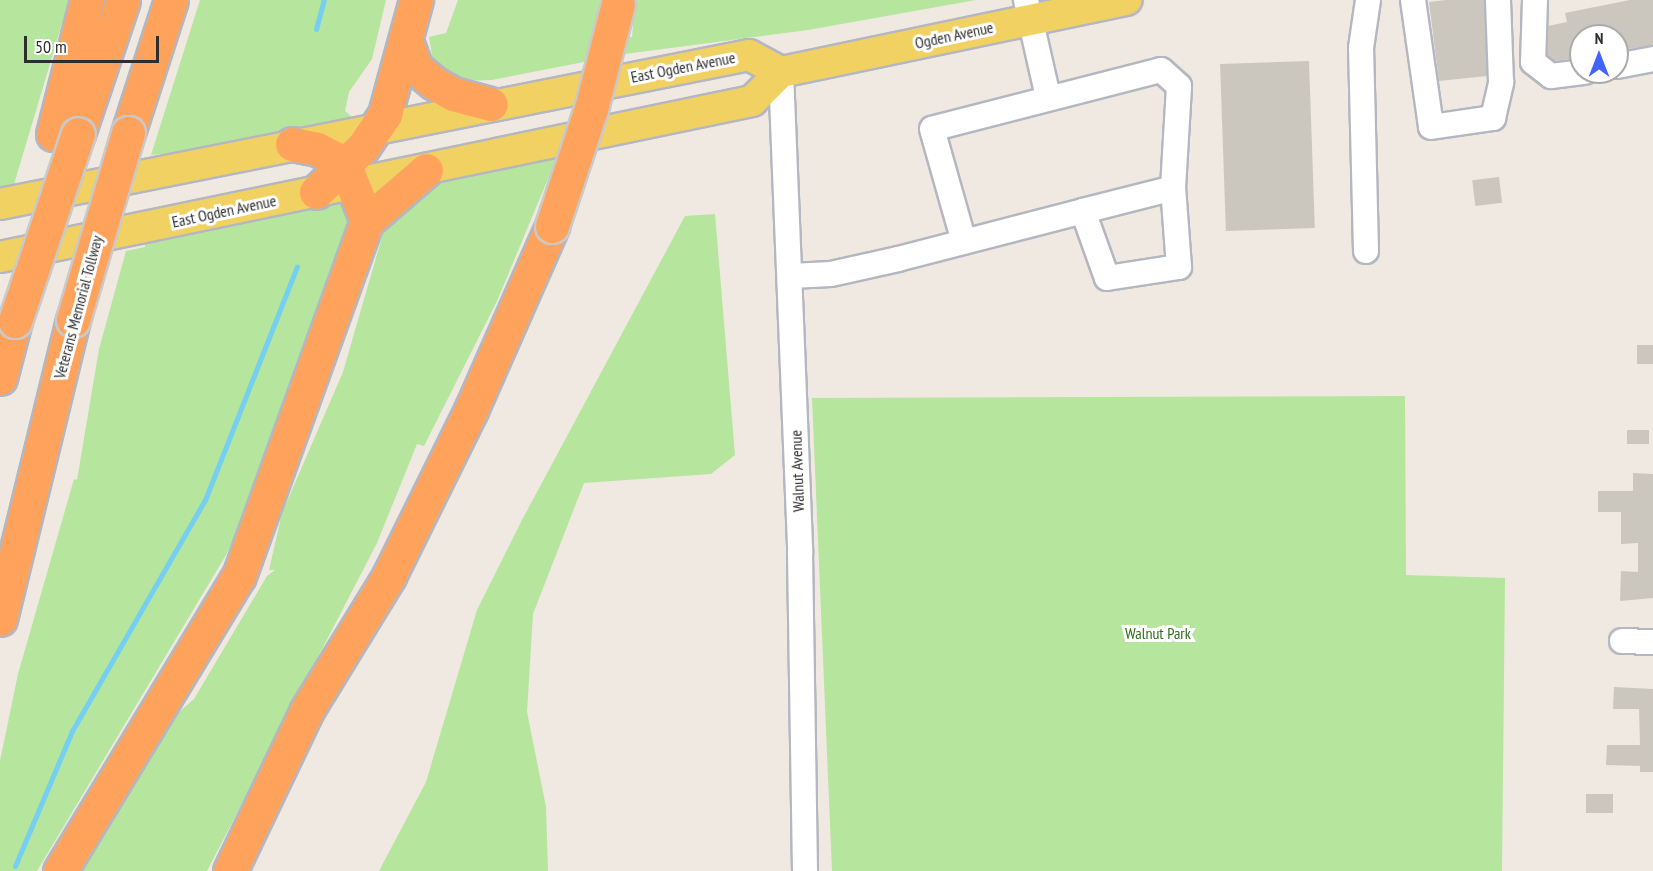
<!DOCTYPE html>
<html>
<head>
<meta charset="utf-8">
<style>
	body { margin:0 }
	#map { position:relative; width:1653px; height:871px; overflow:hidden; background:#efe9e1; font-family:"PT Sans Narrow",sans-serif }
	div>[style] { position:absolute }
	.green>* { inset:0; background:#b6e59e }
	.stream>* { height:5px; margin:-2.5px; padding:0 2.5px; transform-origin:2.5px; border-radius:2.5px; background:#75cff0 }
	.building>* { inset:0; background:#cbc7bf; transform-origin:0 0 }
	.roads { filter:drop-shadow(2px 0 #b4b7c1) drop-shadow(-2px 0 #b4b7c1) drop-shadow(0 2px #b4b7c1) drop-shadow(0 -2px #b4b7c1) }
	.minor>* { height:24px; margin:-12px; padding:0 12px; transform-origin:12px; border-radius:12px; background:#fff }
	.major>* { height:30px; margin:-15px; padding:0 15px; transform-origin:15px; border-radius:15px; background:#f2d163 }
	.highway>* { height:33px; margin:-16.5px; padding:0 16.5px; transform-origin:16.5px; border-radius:16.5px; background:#ffa35c }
	.bridges { filter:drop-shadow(2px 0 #c9c9c9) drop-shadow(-2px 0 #c9c9c9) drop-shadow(0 2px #c9c9c9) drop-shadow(0 -2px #c9c9c9) }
	.highway-bridge>* { height:33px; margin:-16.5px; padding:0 16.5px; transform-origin:16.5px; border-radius:16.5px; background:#ffa35c }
	span { translate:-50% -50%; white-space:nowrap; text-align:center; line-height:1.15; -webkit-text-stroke:6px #fff; paint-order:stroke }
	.street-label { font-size:16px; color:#2e2e2e }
	.park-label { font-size:16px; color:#2c6e1b }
	.north { position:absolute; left:1569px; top:24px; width:60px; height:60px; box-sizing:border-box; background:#fff; border:2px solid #ababab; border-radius:50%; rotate:0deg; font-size:16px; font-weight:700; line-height:24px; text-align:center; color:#2e2e2e }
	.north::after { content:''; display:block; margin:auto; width:21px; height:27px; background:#4264fb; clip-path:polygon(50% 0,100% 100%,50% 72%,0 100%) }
	.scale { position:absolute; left:24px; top:36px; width:135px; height:27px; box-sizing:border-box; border:3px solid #2e2e2e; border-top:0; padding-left:8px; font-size:18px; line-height:21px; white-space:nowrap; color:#2e2e2e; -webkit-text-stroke:4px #fff; paint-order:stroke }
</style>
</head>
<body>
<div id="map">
	<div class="green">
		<i style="clip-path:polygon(0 0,69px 0,12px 191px,0 193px)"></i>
		<i style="clip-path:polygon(200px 0,386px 0,372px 59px,349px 92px,345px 111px,353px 118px,193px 151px,151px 155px)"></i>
		<i style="clip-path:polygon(458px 0,600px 0,592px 39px,632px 37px,635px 0,976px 0,808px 30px,625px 54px,492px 80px,458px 81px,433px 61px,429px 37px,446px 33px)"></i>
		<i style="clip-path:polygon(558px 155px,497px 301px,424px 446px,417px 444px,377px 543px,207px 871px,70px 871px,148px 739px,194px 699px,267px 576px,275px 570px,269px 570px,282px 513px,343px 372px,386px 223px,437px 180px)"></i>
		<i style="clip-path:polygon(343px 200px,349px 223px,266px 475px,226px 555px,37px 871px,0 871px,0 761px,18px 674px,74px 479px,77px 480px,99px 349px,126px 251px,145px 247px,145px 241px)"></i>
		<i style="clip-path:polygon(715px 214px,735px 455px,711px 474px,584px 483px,533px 614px,527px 712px,546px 807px,548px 871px,379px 871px,426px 782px,477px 610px,522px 520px,685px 216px)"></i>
		<i style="clip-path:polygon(1405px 396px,1406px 575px,1505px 578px,1502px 871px,832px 871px,812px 398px)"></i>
	</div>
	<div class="stream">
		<i style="left:316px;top:29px;width:30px;rotate:-75deg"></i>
		<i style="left:15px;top:866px;width:147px;rotate:-67.1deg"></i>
		<i style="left:72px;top:731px;width:267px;rotate:-60.1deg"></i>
		<i style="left:205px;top:500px;width:251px;rotate:-68.5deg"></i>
	</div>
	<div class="building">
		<i style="clip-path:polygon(1446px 0,1484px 0,1487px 76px,1439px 81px,1429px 2px)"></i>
		<i style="clip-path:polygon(1630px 0,1653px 0,1653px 45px,1617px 51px,1617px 36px,1581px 36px,1581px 58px,1555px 61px,1547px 55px,1548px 26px,1567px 22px,1565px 13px)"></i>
		<i style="left:1309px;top:61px;width:167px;height:89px;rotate:88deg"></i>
		<i style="left:1499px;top:177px;width:26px;height:27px;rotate:83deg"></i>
		<i style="left:1637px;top:345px;width:16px;height:19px"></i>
		<i style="left:1627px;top:430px;width:22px;height:14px"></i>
		<i style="clip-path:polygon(1633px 473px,1653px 474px,1653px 598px,1620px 601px,1621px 571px,1638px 572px,1638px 543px,1621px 544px,1621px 512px,1598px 512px,1598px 491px,1633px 491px)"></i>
		<i style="clip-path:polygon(1614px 687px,1653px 689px,1653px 772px,1640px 772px,1640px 766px,1606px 765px,1607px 745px,1640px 745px,1639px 709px,1613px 709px)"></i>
		<i style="left:1613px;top:794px;width:19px;height:27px;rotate:90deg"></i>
	</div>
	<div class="roads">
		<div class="minor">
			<i style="left:1026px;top:0;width:99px;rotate:77.2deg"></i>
			<i style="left:1413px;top:0;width:128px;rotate:81.9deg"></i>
			<i style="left:1431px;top:127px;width:63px;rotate:-8.3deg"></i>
			<i style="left:1493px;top:118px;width:37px;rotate:-77deg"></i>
			<i style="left:1501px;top:82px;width:82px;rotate:-92.1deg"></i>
			<i style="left:1535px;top:0;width:62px;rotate:91.8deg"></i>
			<i style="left:1533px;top:62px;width:23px;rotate:38deg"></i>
			<i style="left:1551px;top:76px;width:34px;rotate:-7deg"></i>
			<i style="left:1617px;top:66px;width:37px;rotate:-11deg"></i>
			<i style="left:781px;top:72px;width:481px;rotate:87.7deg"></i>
			<i style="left:800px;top:553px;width:318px;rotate:89.1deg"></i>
			<i style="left:1083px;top:211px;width:71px;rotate:70.3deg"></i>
			<i style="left:1107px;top:278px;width:73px;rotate:-8.7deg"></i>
			<i style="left:1179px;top:267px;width:79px;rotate:-94.3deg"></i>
			<i style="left:1366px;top:251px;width:203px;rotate:-91.4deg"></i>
			<i style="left:1361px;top:48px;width:49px;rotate:-81.7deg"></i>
			<i style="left:791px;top:276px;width:40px;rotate:-2.9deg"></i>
			<i style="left:831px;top:274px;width:69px;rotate:-12.6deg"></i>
			<i style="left:898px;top:259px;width:191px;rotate:-14.5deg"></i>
			<i style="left:1083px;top:211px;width:93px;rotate:-14.3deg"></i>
			<i style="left:1173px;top:188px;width:102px;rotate:-86.6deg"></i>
			<i style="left:1179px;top:86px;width:24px;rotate:-138deg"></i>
			<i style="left:1161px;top:70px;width:236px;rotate:165.6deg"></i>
			<i style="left:932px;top:129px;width:117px;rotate:74.2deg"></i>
			<i style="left:1622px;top:641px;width:31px;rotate:2deg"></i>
		</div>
		<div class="major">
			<i style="left:781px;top:72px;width:353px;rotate:-11.8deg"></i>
			<i style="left:0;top:204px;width:764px;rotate:-11.25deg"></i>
			<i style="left:749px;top:55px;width:36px;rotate:28deg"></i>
			<i style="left:0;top:257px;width:768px;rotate:-11.72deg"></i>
			<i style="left:752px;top:101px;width:41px;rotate:-45deg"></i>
		</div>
		<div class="highway">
			<i style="left:406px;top:41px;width:29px;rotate:70deg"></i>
			<i style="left:416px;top:68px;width:23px;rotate:40deg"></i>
			<i style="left:434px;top:83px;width:22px;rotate:30deg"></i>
			<i style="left:453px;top:94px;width:39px;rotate:15deg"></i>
			<i style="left:128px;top:133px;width:140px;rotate:-72.1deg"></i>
			<i style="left:53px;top:134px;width:138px;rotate:-75.8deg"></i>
			<i style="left:78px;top:134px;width:141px;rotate:-71.4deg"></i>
			<i style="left:292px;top:144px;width:25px;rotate:11deg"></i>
			<i style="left:317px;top:149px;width:30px;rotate:27deg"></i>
			<i style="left:344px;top:163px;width:62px;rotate:68.4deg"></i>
			<i style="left:316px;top:192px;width:65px;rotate:-43.8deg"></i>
			<i style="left:363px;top:147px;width:40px;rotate:-56deg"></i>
			<i style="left:385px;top:114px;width:118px;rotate:-74.8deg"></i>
			<i style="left:0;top:378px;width:59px;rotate:-75.3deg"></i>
			<i style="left:0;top:619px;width:308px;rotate:-76.3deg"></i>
			<i style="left:60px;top:871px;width:345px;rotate:-58.8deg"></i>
			<i style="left:239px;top:576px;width:377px;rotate:-70.2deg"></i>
			<i style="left:367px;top:221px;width:78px;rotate:-40.8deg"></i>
			<i style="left:230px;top:871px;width:178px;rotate:-64.4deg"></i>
			<i style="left:307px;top:710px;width:157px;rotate:-58.5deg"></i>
			<i style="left:389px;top:576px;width:185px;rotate:-63.7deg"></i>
			<i style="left:471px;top:410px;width:201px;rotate:-66.2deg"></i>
		</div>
	</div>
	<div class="bridges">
		<div class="highway-bridge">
			<i style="left:552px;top:226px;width:123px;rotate:-71.6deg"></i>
			<i style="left:591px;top:109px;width:108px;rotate:-75.6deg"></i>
			<i style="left:73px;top:320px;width:195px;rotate:-73.6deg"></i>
			<i style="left:15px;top:321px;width:197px;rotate:-71.4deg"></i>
		</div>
	</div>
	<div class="street-label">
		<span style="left:954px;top:35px;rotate:-12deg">Ogden Avenue</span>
		<span style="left:683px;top:67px;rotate:-11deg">East Ogden Avenue</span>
		<span style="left:224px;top:211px;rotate:-12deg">East Ogden Avenue</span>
		<span style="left:78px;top:307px;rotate:-75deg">Veterans Memorial Tollway</span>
		<span style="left:797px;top:471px;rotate:-92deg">Walnut Avenue</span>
	</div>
	<div class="park-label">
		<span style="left:1158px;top:633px">Walnut Park</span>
	</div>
	<div class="north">N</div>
	<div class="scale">50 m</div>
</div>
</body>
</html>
